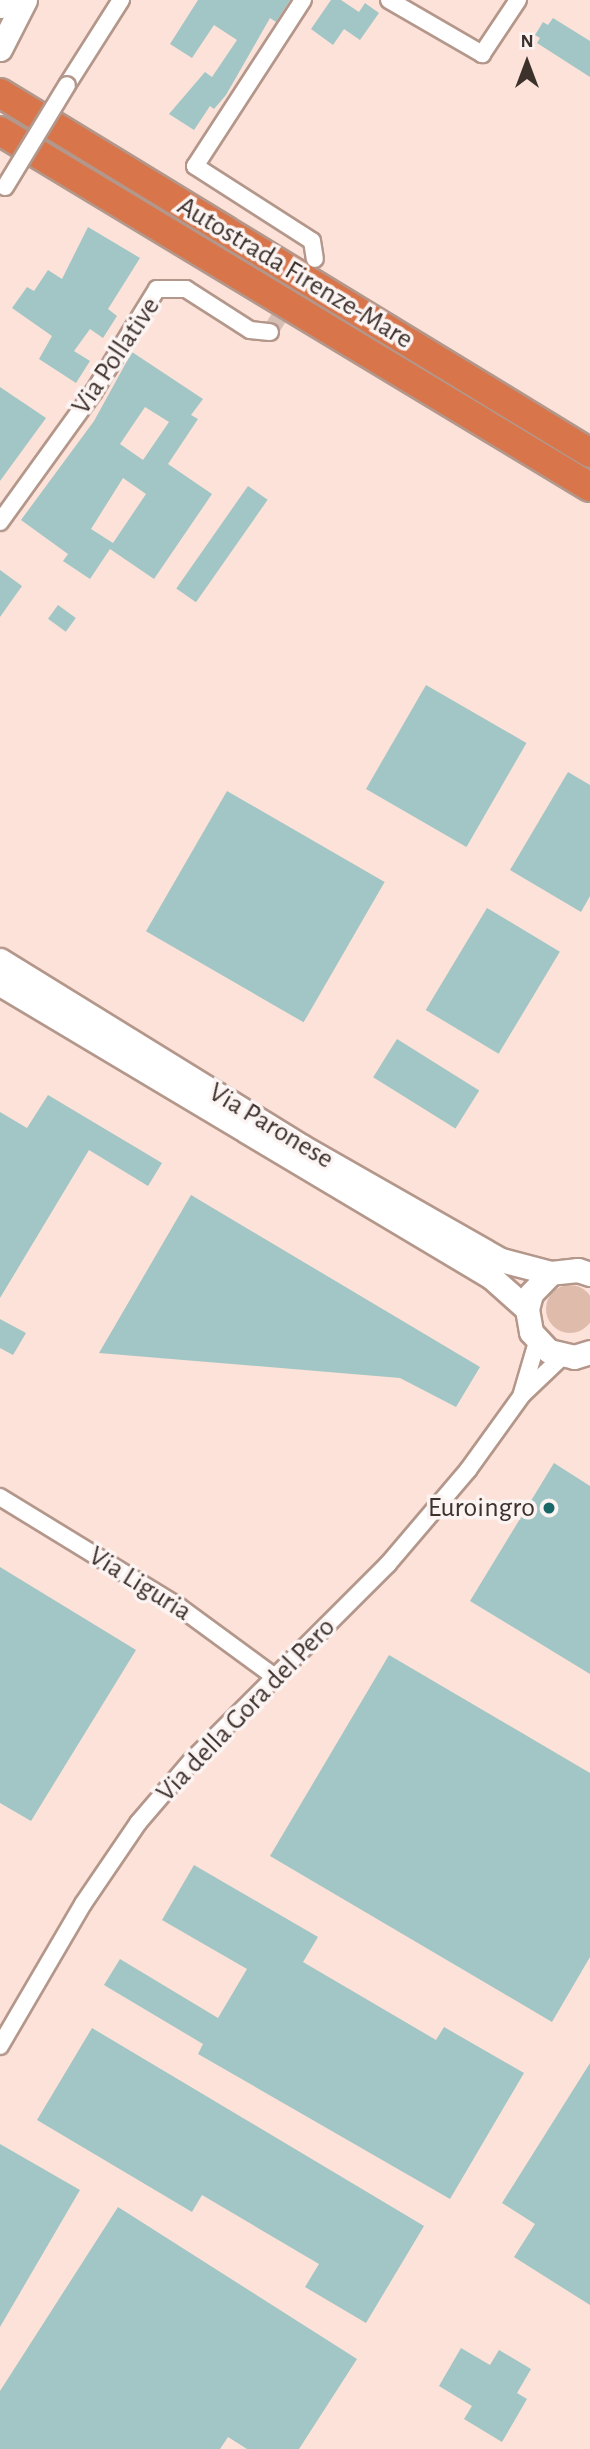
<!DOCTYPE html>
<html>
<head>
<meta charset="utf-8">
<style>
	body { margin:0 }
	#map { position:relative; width:590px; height:2449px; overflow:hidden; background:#fce2d8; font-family:"Alegreya Sans",sans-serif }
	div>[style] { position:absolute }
	.green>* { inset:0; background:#dfbbac }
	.round { border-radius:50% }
	.building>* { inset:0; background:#a1c6c5; transform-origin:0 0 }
	.street-tunnel>* { height:16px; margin-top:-8px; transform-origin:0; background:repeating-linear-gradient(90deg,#d6bfb6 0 16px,transparent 0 24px) }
	.roads { filter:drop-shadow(2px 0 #b4978b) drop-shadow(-2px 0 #b4978b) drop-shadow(0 2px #b4978b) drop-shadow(0 -2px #b4978b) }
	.street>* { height:16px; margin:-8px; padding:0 8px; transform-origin:8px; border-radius:8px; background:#fff }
	.secondary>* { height:23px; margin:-11.5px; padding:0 11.5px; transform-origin:11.5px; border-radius:11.5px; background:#fff }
	.highway>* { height:28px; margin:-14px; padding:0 14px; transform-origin:14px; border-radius:14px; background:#d8754a }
	.bridges { filter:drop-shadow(2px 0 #b4978b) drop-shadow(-2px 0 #b4978b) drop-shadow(0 2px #b4978b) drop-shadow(0 -2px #b4978b) }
	.street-bridge>* { height:16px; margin:-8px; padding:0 8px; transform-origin:8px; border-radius:8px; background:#fff }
	.dots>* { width:19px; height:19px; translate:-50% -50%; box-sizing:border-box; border:4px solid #fbf4f2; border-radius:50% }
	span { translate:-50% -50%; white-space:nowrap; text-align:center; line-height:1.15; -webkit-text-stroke:7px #fbf4f2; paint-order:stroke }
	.street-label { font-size:28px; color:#3d312c }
	.poi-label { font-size:28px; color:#3d312c }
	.right { translate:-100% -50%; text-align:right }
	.north { position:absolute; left:492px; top:28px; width:70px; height:70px; -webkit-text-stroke:5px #fbf4f2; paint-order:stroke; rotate:0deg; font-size:19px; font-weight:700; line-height:28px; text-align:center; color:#3d312c }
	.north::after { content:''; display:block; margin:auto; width:24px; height:32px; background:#3d312c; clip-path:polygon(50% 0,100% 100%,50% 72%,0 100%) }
</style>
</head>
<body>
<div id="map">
	<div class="green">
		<i class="round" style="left:546px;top:1285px;width:48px;height:48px"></i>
	</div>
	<div class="building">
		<i style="clip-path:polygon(198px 0,290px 0,276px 22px,270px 18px,226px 95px,214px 109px,210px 106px,194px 130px,169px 114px,205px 72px,212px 77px,237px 40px,214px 25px,192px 58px,170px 44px)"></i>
		<i style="clip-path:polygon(331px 0,341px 0,359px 12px,365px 3px,379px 13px,360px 40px,344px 29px,333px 45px,311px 29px)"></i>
		<i style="clip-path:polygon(553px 18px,590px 41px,590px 77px,537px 43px,540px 38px,535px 35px,543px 22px,548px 25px)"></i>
		<i style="clip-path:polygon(88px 227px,140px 258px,108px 309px,117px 316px,103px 338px,90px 329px,74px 351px,90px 361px,76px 383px,39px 359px,52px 336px,12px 308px,27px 287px,34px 291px,48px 270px,62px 279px)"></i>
		<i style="clip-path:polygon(evenodd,132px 352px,203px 399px,191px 415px,198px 419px,168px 464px,212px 494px,154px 579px,110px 549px,90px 579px,63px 561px,68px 554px,21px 520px,94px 421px,132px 352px,145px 407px,169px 422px,143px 460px,120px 444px,145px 407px,132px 352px,123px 478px,146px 494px,113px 543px,91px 529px,123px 478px)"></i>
		<i style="clip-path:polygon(0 387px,46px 418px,0 481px)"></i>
		<i style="left:248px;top:486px;width:24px;height:125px;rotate:35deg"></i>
		<i style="clip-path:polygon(0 570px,22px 586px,0 617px)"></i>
		<i style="left:58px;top:605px;width:22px;height:17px;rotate:36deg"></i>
		<i style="left:426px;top:685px;width:116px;height:120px;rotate:30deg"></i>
		<i style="clip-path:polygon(568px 772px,590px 785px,590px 896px,581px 912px,510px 870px)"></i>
		<i style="left:227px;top:791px;width:182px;height:162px;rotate:30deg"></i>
		<i style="left:487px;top:908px;width:85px;height:119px;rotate:31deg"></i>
		<i style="left:397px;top:1039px;width:97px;height:45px;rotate:32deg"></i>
		<i style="clip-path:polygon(48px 1095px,162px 1163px,148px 1186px,89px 1150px,0 1298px,0 1112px,27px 1128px)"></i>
		<i style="clip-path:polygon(191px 1195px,480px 1367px,456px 1407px,400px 1378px,99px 1353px)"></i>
		<i style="clip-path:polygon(0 1319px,26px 1333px,13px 1355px,0 1348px)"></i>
		<i style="clip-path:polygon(554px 1463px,590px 1486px,590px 1674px,470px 1601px)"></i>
		<i style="clip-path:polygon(0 1567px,136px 1650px,31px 1821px,0 1803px)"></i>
		<i style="clip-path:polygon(389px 1655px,590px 1773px,590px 1957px,552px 2022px,270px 1856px)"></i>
		<i style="clip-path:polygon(194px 1865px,318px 1937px,303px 1962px,436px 2040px,444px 2027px,524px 2073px,450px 2199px,198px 2054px,203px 2044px,104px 1985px,120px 1959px,218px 2018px,247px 1969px,162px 1920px)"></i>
		<i style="clip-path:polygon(92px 2028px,424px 2226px,366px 2323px,305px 2287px,319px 2264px,202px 2195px,192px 2212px,37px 2120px)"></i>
		<i style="clip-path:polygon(590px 2063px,590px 2305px,514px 2257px,535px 2224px,502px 2203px)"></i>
		<i style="clip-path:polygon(0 2144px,80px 2190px,0 2327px)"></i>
		<i style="clip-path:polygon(118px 2207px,357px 2359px,299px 2449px,247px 2449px,228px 2437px,220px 2449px,0 2449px,0 2391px)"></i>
		<i style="clip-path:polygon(461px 2348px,490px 2365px,499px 2350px,531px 2369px,517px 2393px,527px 2399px,502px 2442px,464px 2419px,472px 2406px,439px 2386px)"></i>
	</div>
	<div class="street-tunnel">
		<i style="left:270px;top:332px;width:71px;rotate:-58.8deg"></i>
	</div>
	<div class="roads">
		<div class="street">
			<i style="left:303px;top:0;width:198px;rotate:123deg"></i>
			<i style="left:195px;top:166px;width:139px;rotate:32.7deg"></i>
			<i style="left:312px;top:241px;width:18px;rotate:81deg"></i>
			<i style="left:389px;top:0;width:108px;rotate:30.1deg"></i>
			<i style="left:482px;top:54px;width:65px;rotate:-56.3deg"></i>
			<i style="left:67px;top:85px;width:101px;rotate:-57.6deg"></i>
			<i style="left:0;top:522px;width:159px;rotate:-54.2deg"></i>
			<i style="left:93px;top:393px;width:122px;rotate:-58.4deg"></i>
			<i style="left:157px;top:289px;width:29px"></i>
			<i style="left:186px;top:289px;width:76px;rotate:32.6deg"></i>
			<i style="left:250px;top:330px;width:20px;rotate:6deg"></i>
			<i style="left:522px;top:1393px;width:53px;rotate:-73.6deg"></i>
			<i style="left:0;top:1497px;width:209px;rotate:31.5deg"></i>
			<i style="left:178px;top:1606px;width:120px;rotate:36.2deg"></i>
			<i style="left:0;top:2046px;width:164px;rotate:-59.7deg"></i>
			<i style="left:83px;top:1904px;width:98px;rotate:-55.8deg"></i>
			<i style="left:138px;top:1823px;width:83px;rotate:-49.4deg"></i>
			<i style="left:192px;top:1760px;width:277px;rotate:-45deg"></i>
			<i style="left:388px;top:1564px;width:123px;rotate:-49.6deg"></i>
			<i style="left:468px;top:1470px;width:92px;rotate:-54.2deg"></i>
			<i style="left:522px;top:1395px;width:57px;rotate:-43.6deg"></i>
		</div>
		<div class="secondary">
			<i style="left:0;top:6px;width:7px;rotate:-63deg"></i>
			<i style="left:0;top:49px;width:55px;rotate:-63deg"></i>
			<i style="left:0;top:960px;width:354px;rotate:31.7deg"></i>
			<i style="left:301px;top:1146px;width:230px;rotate:29.7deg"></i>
			<i style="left:501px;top:1260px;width:52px;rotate:14.6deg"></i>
			<i style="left:0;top:984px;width:572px;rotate:30.83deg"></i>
			<i style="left:491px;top:1277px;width:48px;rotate:41.6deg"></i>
			<i style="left:590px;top:1274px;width:13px;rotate:-162deg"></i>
			<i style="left:578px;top:1270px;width:27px;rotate:174deg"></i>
			<i style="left:551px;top:1273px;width:29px;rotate:134deg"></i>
			<i style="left:531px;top:1294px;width:16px;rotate:105deg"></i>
			<i style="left:527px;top:1309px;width:23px;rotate:80deg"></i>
			<i style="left:531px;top:1332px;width:26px;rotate:47deg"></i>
			<i style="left:549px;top:1351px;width:26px;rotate:13deg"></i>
			<i style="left:574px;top:1357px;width:17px;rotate:-17deg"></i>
		</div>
		<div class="highway">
			<i style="left:0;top:93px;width:691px;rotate:31.39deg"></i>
			<i style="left:0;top:131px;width:689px;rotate:31.11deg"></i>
		</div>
	</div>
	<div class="bridges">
		<div class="street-bridge">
			<i style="left:5px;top:187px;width:119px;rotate:-58.7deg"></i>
		</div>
	</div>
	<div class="dots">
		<i style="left:549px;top:1508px;background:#196767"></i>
	</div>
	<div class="street-label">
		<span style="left:295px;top:273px;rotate:31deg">Autostrada Firenze-Mare</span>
		<span style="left:116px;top:356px;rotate:-56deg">Via Pollative</span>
		<span style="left:271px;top:1126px;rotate:31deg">Via Paronese</span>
		<span style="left:140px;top:1584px;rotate:32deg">Via Liguria</span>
		<span style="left:246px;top:1710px;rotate:-46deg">Via della Gora del Pero</span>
	</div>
	<div class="poi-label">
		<span class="right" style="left:535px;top:1508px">Euroingro</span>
	</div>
	<div class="north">N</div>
</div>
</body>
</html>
